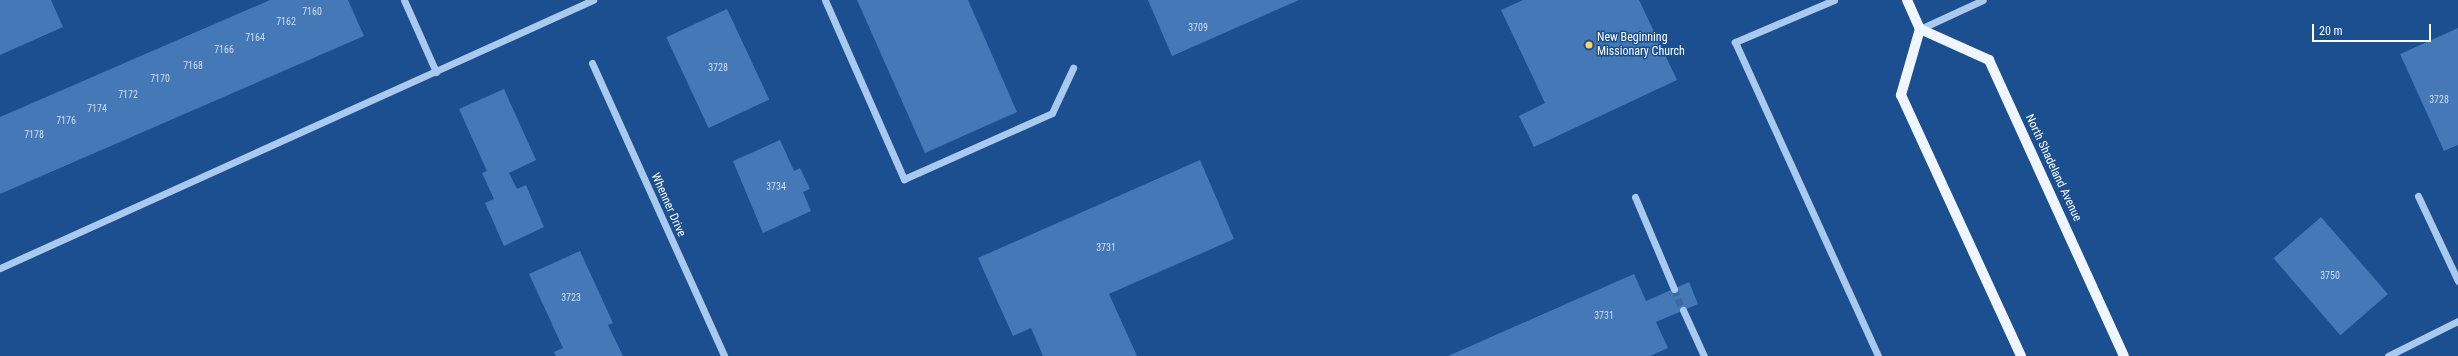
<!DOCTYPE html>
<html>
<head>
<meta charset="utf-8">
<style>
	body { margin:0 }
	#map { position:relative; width:2458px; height:356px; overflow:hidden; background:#1b4f8f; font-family:"Roboto Condensed",sans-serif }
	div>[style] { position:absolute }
	.building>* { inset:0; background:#4478b7; transform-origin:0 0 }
	.minor-tunnel>* { height:7px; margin-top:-3.5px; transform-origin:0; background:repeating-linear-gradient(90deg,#3d69a0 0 7px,transparent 0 10.5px) }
	.minor>* { height:7px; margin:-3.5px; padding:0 3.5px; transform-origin:3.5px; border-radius:3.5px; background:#a9c9ee }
	.major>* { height:10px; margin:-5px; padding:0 5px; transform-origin:5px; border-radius:5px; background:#f0f6ff }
	.dots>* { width:11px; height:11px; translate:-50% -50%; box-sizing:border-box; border:2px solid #1b4f8f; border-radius:50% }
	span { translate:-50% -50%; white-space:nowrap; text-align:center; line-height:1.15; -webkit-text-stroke:3px #1b4f8f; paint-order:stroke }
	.number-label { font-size:10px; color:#d0dded }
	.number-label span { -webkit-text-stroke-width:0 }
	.poi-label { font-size:12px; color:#fff }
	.left { translate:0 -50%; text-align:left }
	.street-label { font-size:12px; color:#fff }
	.scale { position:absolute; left:2312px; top:24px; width:119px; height:18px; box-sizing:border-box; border:2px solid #fff; border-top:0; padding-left:5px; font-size:12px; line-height:14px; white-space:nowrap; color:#fff; -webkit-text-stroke:3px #1b4f8f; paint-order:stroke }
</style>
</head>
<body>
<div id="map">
	<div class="building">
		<i style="clip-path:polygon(0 0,51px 0,63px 27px,0 55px)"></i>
		<i style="clip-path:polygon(270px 0,348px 0,364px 36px,0 194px,0 117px)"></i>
		<i style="clip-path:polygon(857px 0,968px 0,1017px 112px,925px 153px)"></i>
		<i style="clip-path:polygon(1148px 0,1299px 0,1172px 56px)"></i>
		<i style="clip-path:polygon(1523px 0,1639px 0,1677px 80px,1534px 147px,1519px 116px,1545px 103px,1501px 10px)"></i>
		<i style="left:727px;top:9px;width:100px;height:67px;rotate:65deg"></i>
		<i style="clip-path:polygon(2458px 28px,2458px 145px,2444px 151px,2400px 54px)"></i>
		<i style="clip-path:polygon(504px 89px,536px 160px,509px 173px,517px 189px,526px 185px,544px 227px,504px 246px,485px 203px,494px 199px,482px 173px,487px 171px,459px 109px)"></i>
		<i style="clip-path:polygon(780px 140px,794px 171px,800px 168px,810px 189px,803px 192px,811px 211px,763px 233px,733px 161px)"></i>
		<i style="clip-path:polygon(1200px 160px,1234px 239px,1109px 294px,1137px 356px,1043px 356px,1031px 328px,1013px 336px,978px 258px)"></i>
		<i style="left:2321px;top:217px;width:102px;height:63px;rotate:49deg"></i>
		<i style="clip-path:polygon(580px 251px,613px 323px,608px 325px,623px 356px,556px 356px,554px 352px,563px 348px,529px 274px)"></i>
		<i style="clip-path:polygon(1634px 274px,1646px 301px,1689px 282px,1698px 304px,1656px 322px,1668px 348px,1650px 356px,1448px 356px)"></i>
	</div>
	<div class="minor-tunnel">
		<i style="left:1674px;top:289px;width:23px;rotate:67deg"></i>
	</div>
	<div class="minor">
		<i style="left:404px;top:0;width:79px;rotate:66deg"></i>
		<i style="left:825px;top:0;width:196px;rotate:66.2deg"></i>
		<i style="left:904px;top:179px;width:162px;rotate:-24deg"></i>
		<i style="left:1052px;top:113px;width:50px;rotate:-65deg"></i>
		<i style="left:1834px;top:0;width:108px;rotate:157deg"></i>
		<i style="left:1735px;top:42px;width:345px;rotate:65.5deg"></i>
		<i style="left:1920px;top:29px;width:69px;rotate:-24.7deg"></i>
		<i style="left:592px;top:63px;width:321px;rotate:65.7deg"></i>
		<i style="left:2418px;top:196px;width:94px;rotate:64.8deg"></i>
		<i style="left:1635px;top:197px;width:100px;rotate:67deg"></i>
		<i style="left:0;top:268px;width:651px;rotate:-24.32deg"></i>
		<i style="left:1683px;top:310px;width:51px;rotate:65.5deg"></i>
		<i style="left:2388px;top:356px;width:78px;rotate:-26.6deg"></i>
	</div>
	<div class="major">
		<i style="left:1907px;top:0;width:32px;rotate:66deg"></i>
		<i style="left:1920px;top:29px;width:69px;rotate:106.1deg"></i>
		<i style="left:1901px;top:95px;width:287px;rotate:65.3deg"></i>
		<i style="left:1920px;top:29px;width:76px;rotate:24.2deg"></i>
		<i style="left:1989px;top:60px;width:325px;rotate:65.5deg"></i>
	</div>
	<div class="dots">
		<i style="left:1589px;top:45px;background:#ffd166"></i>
	</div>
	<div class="number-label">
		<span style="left:312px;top:12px">7160</span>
		<span style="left:286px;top:22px">7162</span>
		<span style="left:1198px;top:28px">3709</span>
		<span style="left:255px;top:38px">7164</span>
		<span style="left:224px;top:50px">7166</span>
		<span style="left:193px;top:66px">7168</span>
		<span style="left:718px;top:68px">3728</span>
		<span style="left:160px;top:79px">7170</span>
		<span style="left:128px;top:95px">7172</span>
		<span style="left:2439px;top:100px">3728</span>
		<span style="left:97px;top:109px">7174</span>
		<span style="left:66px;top:121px">7176</span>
		<span style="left:34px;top:135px">7178</span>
		<span style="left:776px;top:187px">3734</span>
		<span style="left:1106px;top:248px">3731</span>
		<span style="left:2330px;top:276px">3750</span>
		<span style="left:571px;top:298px">3723</span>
		<span style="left:1604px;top:316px">3731</span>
	</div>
	<div class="poi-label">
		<span class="left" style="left:1597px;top:45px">New Beginning<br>Missionary Church</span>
	</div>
	<div class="street-label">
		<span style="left:2053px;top:168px;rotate:65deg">North Shadeland Avenue</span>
		<span style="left:668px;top:205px;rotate:66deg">Whenner Drive</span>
	</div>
	<div class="scale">20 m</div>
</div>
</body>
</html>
